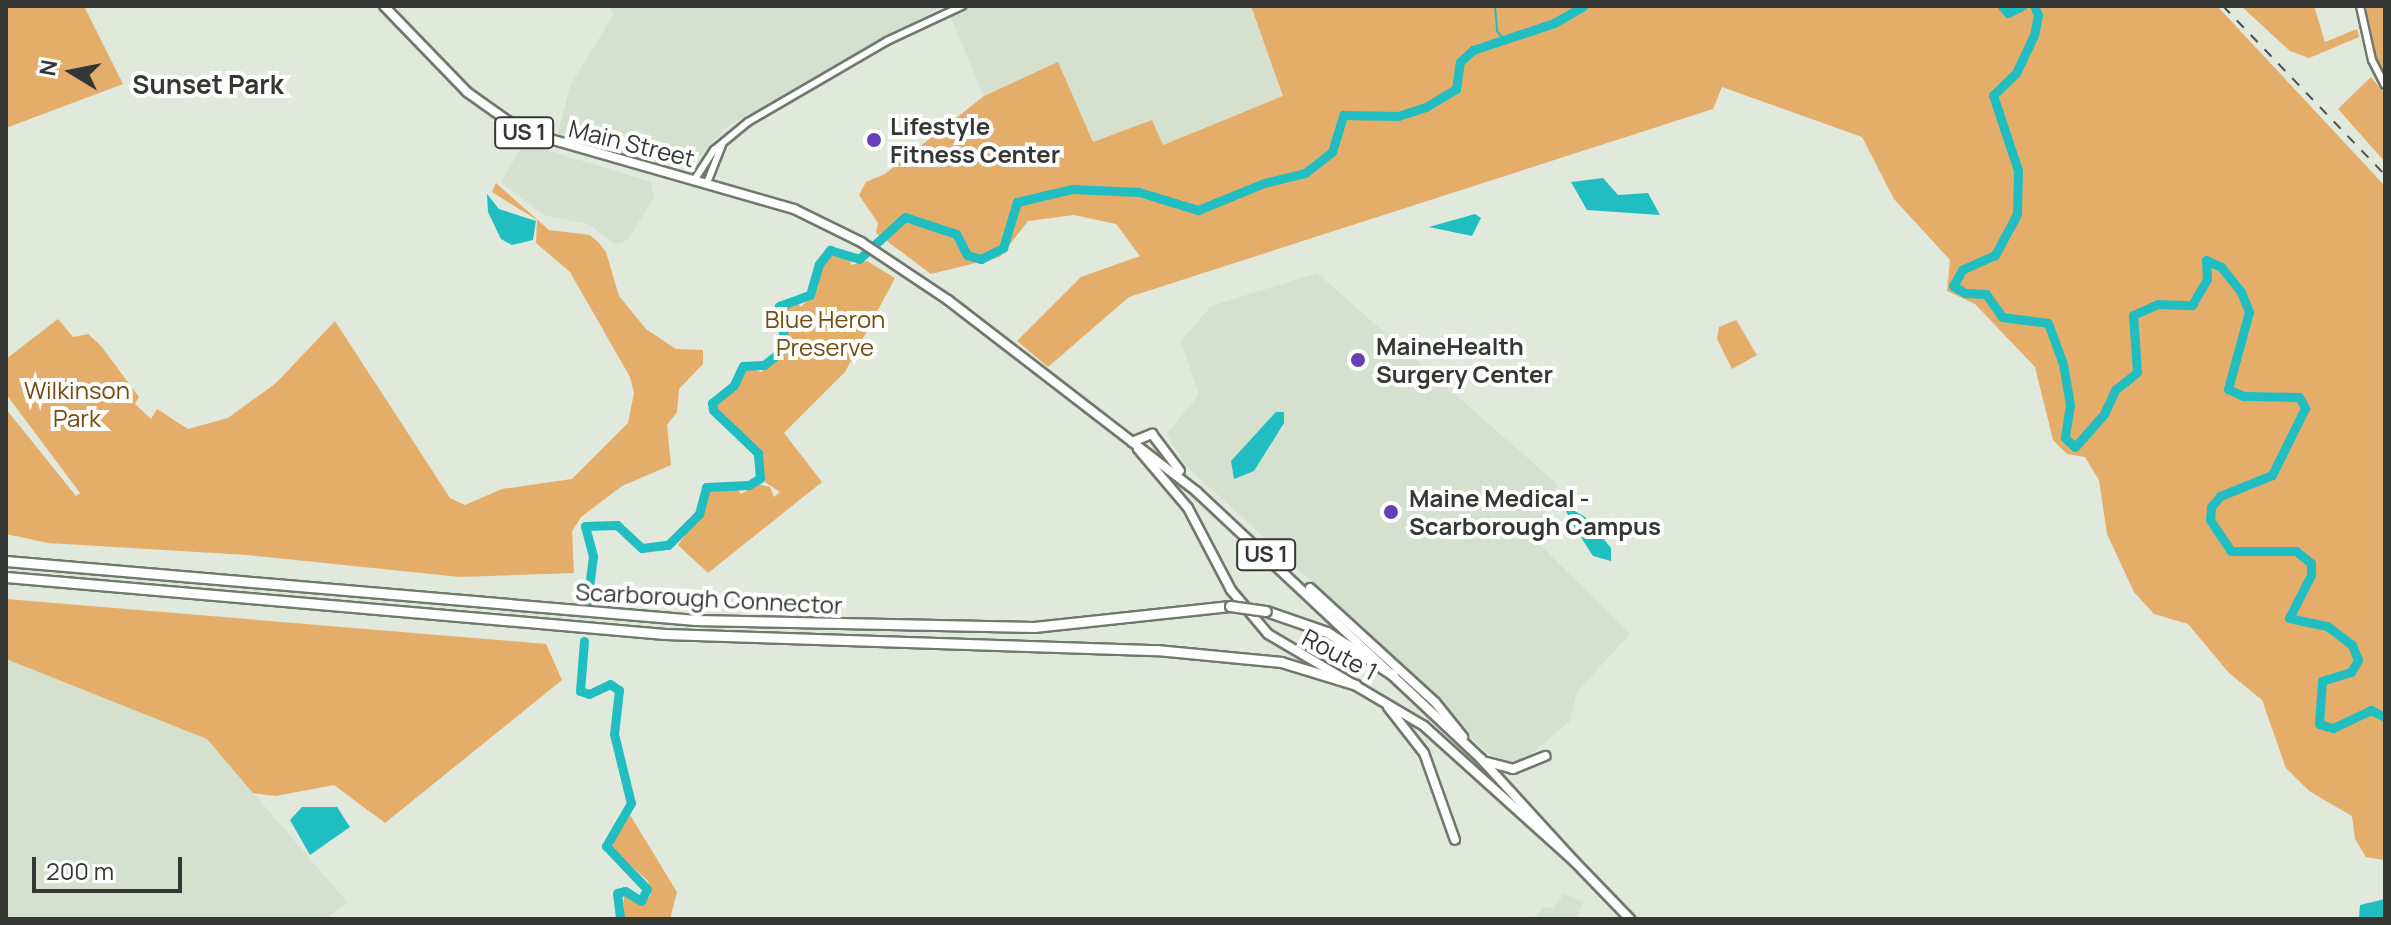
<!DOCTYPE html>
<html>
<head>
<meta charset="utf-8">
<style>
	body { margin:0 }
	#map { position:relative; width:2391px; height:925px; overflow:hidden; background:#e1e8dc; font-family:Manrope,sans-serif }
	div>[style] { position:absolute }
	.built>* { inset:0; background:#d5e1ce }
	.green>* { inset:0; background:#e5ad6a }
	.water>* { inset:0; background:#20bdc1 }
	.stream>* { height:2px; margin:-1px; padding:0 1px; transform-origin:1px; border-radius:1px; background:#20bdc1 }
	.river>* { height:9px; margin:-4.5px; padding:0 4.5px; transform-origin:4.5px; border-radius:4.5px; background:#20bdc1 }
	.roads { filter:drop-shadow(2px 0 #71786d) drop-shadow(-2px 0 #71786d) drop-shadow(0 2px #71786d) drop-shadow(0 -2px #71786d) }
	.tertiary>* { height:6px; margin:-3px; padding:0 3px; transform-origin:3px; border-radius:3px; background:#fff }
	.primary>* { height:8px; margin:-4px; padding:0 4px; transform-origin:4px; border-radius:4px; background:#fff }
	.motorway>* { height:9px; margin:-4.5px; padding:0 4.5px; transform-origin:4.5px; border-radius:4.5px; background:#fff }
	.rail>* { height:2px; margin-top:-1px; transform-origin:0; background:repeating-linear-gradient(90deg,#4b4e49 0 10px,transparent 0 20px) }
	.bridges { filter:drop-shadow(2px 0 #71786d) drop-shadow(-2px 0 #71786d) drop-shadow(0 2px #71786d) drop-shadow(0 -2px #71786d) }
	.motorway-bridge>* { height:9px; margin:-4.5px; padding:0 4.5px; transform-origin:4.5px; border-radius:4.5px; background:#fff }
	.dots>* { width:22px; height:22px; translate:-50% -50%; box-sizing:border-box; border:4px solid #fff; border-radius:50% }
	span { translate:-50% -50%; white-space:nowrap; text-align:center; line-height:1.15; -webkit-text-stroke:8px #fff; paint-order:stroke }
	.shield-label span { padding:2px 6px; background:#fff; border:2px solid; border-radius:6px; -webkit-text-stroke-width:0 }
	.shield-label { font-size:22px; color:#343733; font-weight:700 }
	.poi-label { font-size:24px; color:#343733; font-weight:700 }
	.left { translate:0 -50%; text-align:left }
	.street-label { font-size:24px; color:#343733 }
	.park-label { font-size:24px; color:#734a0f }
	.neighbourhood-label { font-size:26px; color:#343733; font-weight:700 }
	.frame { position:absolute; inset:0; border:8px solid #343733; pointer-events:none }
	.north { position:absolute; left:32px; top:32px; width:80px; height:80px; -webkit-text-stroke:6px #fff; paint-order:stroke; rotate:280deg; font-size:22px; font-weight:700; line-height:32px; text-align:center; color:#343733 }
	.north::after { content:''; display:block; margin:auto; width:28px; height:36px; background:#343733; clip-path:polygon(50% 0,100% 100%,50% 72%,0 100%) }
	.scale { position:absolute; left:32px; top:857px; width:150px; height:36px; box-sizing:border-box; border:4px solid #343733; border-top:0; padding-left:10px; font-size:24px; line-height:28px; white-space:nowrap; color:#343733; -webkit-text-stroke:6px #fff; paint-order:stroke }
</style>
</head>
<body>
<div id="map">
	<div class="built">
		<i style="clip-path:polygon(606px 6px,942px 6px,725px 128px,687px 170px,556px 139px,571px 84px,614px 14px)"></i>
		<i style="clip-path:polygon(973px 6px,1251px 6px,1284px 96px,1162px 145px,1152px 120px,1092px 143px,1058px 63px,984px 96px,950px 16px)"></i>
		<i style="clip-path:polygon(524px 143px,651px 182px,654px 197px,628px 240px,615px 244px,588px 224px,543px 215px,501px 182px)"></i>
		<i style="clip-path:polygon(1317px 273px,1558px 485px,1534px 539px,1630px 634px,1577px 692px,1570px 721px,1524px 760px,1509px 764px,1487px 753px,1400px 662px,1185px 465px,1167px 433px,1199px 395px,1181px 341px,1211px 306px)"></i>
		<i style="clip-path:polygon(6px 659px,207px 739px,347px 902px,326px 919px,6px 919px)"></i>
		<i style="clip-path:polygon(1564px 894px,1583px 902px,1576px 919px,1533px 918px,1544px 907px,1553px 908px)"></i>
	</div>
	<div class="green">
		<i style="clip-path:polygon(6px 6px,84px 6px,123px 84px,6px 128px)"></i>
		<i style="clip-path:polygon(1251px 6px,2217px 6px,2385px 186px,2385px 860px,2366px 857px,2355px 839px,2352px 816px,2309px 791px,2286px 768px,2262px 700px,2229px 673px,2188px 624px,2154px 614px,2134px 592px,2107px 534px,2099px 480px,2085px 457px,2067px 454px,2053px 440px,2035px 367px,1975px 304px,1947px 291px,1950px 260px,1894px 199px,1862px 137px,1722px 87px,1713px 109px,1129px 297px,1048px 367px,1017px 341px,1081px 277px,1140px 256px,1116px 224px,1074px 215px,1028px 221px,1000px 257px,931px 274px,876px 233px,878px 223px,859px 195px,866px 182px,885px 174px,984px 96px,1058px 62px,1093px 142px,1152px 120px,1163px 145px,1283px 96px)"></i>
		<i style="clip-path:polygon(2241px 6px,2314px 6px,2325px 42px,2357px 29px,2359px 37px,2309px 58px,2290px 51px)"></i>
		<i style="clip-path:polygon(2365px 6px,2385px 6px,2385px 79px,2375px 55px)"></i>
		<i style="clip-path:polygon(2371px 77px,2385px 94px,2385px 162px,2338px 109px)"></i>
		<i style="clip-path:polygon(496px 183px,549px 230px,590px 235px,598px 242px,606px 252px,619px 296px,646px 329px,676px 349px,703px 350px,703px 364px,679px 389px,677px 412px,667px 425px,671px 465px,622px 486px,581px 517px,572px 531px,574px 573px,460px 577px,247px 555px,48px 543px,6px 534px,6px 409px,76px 496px,80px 493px,6px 394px,6px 359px,58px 319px,73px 337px,88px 334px,101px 346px,139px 397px,135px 404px,151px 419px,157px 409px,188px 429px,228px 418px,276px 383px,335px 321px,450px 498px,465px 505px,502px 489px,572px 479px,628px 423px,634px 393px,630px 377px,570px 272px,536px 243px,537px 220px,492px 192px)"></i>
		<i style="clip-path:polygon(835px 251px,850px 256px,851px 265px,867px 261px,895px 278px,845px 372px,784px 433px,822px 482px,708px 573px,678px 545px,704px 511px,705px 492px,734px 484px,741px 494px,758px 484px,770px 487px,774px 497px,780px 492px,765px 482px,759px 448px,718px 413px,716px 404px,737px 386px,748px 367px,761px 372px,790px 349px,782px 307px,796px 301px,801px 307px,817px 291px,821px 265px)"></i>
		<i style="clip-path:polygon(1736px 320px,1757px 355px,1732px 369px,1717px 339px,1719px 327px)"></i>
		<i style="clip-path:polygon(6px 599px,546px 644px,562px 680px,385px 823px,334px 785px,276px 796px,253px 793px,207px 739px,6px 659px)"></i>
		<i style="clip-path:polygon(630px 815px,677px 892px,670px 919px,623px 919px,624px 894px,642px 905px,651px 895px,648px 881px,609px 846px)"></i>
	</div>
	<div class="water">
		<i style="clip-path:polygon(1603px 178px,1618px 195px,1648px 193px,1660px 215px,1587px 210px,1571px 182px)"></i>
		<i style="clip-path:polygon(487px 194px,499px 209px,536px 221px,533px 240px,512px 245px,501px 239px,488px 212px)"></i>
		<i style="clip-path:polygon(1475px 214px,1481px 218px,1472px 236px,1429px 227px)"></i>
		<i style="clip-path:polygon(1276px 412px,1284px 412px,1284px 423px,1254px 471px,1234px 479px,1231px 461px)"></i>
		<i style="clip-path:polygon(1570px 508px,1585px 517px,1611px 548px,1611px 561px,1593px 556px,1573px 525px,1566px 511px)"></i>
		<i style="clip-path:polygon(302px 807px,337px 807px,350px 827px,310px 855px,290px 820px)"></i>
		<i style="clip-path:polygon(2385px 899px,2385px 919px,2359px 919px,2360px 905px)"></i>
	</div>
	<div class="stream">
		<i style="left:1495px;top:6px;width:25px;rotate:85deg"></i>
		<i style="left:1497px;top:31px;width:13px;rotate:51deg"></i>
	</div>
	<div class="river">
		<i style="left:2002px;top:6px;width:9px;rotate:49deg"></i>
		<i style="left:2008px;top:13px;width:16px;rotate:-27deg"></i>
		<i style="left:2034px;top:6px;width:10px;rotate:66deg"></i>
		<i style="left:2038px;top:15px;width:20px;rotate:101deg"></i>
		<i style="left:2034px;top:35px;width:42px;rotate:115.3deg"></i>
		<i style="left:2016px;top:73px;width:32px;rotate:136deg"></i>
		<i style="left:1993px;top:95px;width:79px;rotate:71.6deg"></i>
		<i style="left:2018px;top:170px;width:44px;rotate:91.3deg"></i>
		<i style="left:2017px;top:214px;width:47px;rotate:118.2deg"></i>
		<i style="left:1995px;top:255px;width:36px;rotate:156deg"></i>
		<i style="left:1962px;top:270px;width:18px;rotate:119deg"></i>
		<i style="left:1953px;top:286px;width:14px;rotate:30deg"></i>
		<i style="left:1965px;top:293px;width:21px;rotate:3deg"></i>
		<i style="left:1986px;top:294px;width:28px;rotate:55deg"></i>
		<i style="left:2002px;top:317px;width:46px;rotate:7.4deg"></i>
		<i style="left:2048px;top:323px;width:44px;rotate:69.9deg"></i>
		<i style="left:2063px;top:364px;width:42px;rotate:80.3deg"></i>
		<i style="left:2070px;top:405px;width:33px;rotate:99deg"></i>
		<i style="left:2065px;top:438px;width:13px;rotate:42deg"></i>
		<i style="left:2075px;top:447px;width:44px;rotate:-48.7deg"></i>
		<i style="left:2104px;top:414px;width:26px;rotate:-65deg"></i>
		<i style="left:2115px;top:390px;width:28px;rotate:-39deg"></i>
		<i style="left:2137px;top:372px;width:57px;rotate:-94deg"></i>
		<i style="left:2133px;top:315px;width:27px;rotate:-24deg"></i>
		<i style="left:2158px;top:304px;width:34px;rotate:2deg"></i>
		<i style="left:2192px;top:305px;width:30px;rotate:-60deg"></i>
		<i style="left:2207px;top:279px;width:19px;rotate:-93deg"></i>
		<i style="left:2206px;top:260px;width:17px;rotate:25deg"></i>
		<i style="left:2221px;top:267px;width:32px;rotate:51deg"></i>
		<i style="left:2241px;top:292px;width:22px;rotate:68deg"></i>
		<i style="left:2249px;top:312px;width:80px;rotate:105.3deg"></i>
		<i style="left:2228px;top:389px;width:17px;rotate:25deg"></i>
		<i style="left:2243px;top:396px;width:56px;rotate:1deg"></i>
		<i style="left:2299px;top:397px;width:13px;rotate:61deg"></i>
		<i style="left:2305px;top:408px;width:75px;rotate:116.2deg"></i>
		<i style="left:2272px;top:475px;width:56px;rotate:158deg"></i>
		<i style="left:2220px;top:496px;width:14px;rotate:129deg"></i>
		<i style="left:2211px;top:507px;width:13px;rotate:94deg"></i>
		<i style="left:2210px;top:520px;width:37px;rotate:56deg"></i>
		<i style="left:2231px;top:551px;width:65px"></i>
		<i style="left:2296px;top:551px;width:19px;rotate:39deg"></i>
		<i style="left:2311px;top:563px;width:12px;rotate:90deg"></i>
		<i style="left:2311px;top:575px;width:48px;rotate:117.1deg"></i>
		<i style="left:2289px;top:618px;width:39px;rotate:12deg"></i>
		<i style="left:2327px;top:626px;width:31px;rotate:37deg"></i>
		<i style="left:2352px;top:645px;width:16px;rotate:68deg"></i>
		<i style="left:2358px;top:660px;width:14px;rotate:120deg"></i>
		<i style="left:2351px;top:672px;width:30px;rotate:163deg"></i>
		<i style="left:2322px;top:681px;width:43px;rotate:94deg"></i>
		<i style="left:2319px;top:724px;width:15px;rotate:16deg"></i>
		<i style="left:2333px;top:728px;width:42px;rotate:-25.3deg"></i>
		<i style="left:2371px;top:710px;width:16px;rotate:27deg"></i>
		<i style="left:587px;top:603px;width:47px;rotate:-82.7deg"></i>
		<i style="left:593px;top:556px;width:31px;rotate:-105deg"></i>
		<i style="left:585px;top:526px;width:32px;rotate:-2deg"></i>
		<i style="left:617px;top:525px;width:34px;rotate:43deg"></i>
		<i style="left:642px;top:548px;width:26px;rotate:-7deg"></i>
		<i style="left:668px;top:545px;width:44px;rotate:-45deg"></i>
		<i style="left:699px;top:514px;width:28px;rotate:-75deg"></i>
		<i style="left:706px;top:487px;width:43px;rotate:-2.7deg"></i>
		<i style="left:749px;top:485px;width:13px;rotate:-32deg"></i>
		<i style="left:760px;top:478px;width:25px;rotate:-95deg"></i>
		<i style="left:758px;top:453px;width:62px;rotate:-136.3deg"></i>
		<i style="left:713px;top:410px;width:7px;rotate:-98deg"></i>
		<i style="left:712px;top:403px;width:28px;rotate:-39deg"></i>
		<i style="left:734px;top:385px;width:21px;rotate:-65deg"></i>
		<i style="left:743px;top:366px;width:21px;rotate:-3deg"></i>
		<i style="left:764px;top:365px;width:21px;rotate:-39deg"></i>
		<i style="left:780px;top:352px;width:14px;rotate:-73deg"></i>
		<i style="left:784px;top:339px;width:33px;rotate:-99deg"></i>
		<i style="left:779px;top:306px;width:33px;rotate:-20deg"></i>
		<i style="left:810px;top:295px;width:32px;rotate:-74deg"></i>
		<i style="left:819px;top:264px;width:18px;rotate:-52deg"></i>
		<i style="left:830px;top:250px;width:30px;rotate:17deg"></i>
		<i style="left:859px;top:259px;width:62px;rotate:-42.4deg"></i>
		<i style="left:905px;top:217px;width:54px;rotate:18.4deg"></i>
		<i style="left:956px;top:234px;width:24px;rotate:62deg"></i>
		<i style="left:967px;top:255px;width:15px;rotate:16deg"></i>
		<i style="left:981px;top:259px;width:25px;rotate:-27deg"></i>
		<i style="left:1003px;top:248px;width:48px;rotate:-73.1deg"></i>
		<i style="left:1017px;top:202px;width:57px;rotate:-13.3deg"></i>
		<i style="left:1072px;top:189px;width:67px;rotate:2.6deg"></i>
		<i style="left:1139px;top:192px;width:62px;rotate:17deg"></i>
		<i style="left:1198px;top:210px;width:71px;rotate:-22.2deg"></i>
		<i style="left:1264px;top:183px;width:42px;rotate:-13.7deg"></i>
		<i style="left:1305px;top:173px;width:34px;rotate:-38deg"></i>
		<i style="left:1332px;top:152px;width:39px;rotate:-73deg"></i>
		<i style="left:1343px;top:115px;width:55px;rotate:1deg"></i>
		<i style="left:1398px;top:116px;width:29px;rotate:-18deg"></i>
		<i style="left:1426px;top:107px;width:35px;rotate:-31deg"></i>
		<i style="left:1456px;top:89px;width:27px;rotate:-82deg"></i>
		<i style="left:1460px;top:62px;width:18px;rotate:-43deg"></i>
		<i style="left:1473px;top:50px;width:85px;rotate:-18.4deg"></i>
		<i style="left:1554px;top:23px;width:34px;rotate:-30deg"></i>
		<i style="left:584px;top:641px;width:50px;rotate:94.6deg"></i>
		<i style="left:580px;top:691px;width:9px;rotate:18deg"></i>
		<i style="left:589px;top:694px;width:23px;rotate:-25deg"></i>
		<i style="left:610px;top:684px;width:11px;rotate:34deg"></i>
		<i style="left:619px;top:690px;width:44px;rotate:96.5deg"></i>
		<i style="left:614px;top:734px;width:71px;rotate:76.2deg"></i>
		<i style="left:631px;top:803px;width:50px;rotate:120.2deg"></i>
		<i style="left:606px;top:846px;width:59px;rotate:46.4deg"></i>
		<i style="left:647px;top:889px;width:13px;rotate:117deg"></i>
		<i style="left:641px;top:901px;width:19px;rotate:-148deg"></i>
		<i style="left:625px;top:891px;width:8px;rotate:166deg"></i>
		<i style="left:617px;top:893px;width:26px;rotate:83deg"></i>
	</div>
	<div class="roads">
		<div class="tertiary">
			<i style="left:2360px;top:6px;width:55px;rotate:77.5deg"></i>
			<i style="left:2372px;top:60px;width:28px;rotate:63deg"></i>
			<i style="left:695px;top:179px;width:35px;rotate:-57deg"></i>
			<i style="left:714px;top:150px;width:44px;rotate:-39.5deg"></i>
			<i style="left:748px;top:122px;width:161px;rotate:-30.2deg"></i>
			<i style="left:887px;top:41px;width:83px;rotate:-25deg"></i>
			<i style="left:707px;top:183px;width:41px;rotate:-68.5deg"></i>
		</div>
		<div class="primary">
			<i style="left:384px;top:6px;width:120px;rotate:46deg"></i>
			<i style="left:467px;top:92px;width:67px;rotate:35.3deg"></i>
			<i style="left:522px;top:131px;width:283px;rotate:16deg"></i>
			<i style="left:794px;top:209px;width:75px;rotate:26.2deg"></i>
			<i style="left:861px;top:242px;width:105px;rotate:33.7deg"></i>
			<i style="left:948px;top:300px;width:314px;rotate:37.6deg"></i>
			<i style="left:1197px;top:492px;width:390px;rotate:43.2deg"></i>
			<i style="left:1481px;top:759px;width:138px;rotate:47.6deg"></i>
			<i style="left:1132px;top:442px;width:22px;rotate:-22deg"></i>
			<i style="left:1152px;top:434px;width:46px;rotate:52.9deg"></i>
			<i style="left:1138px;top:449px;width:77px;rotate:49.7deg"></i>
			<i style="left:1188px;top:508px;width:93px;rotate:62.3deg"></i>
			<i style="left:1231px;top:590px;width:57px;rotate:49.9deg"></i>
			<i style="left:1268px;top:634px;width:181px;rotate:30.5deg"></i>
			<i style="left:1424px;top:726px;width:202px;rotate:42deg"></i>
			<i style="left:1574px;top:861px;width:81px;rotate:46deg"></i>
			<i style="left:1310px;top:588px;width:169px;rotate:42.4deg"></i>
			<i style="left:1435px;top:702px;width:45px;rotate:51.3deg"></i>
			<i style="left:1388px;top:707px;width:58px;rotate:52deg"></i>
			<i style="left:1424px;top:753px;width:92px;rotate:70.4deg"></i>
			<i style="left:1487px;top:762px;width:27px;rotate:15deg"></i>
			<i style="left:1513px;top:769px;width:35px;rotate:-22deg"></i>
		</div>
		<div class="motorway">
			<i style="left:6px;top:561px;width:692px;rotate:4.89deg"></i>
			<i style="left:695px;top:620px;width:339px;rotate:1.2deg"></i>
			<i style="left:1034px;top:627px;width:197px;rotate:-6.1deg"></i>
			<i style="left:6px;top:577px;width:661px;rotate:4.94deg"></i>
			<i style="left:665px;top:634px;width:492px;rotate:1.9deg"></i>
			<i style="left:1157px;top:650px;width:125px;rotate:5.5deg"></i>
			<i style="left:1281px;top:662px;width:78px;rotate:17deg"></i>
			<i style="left:1266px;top:611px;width:65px;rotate:19deg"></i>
			<i style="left:1327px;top:632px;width:79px;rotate:33.1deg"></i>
		</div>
	</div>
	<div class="rail">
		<i style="left:2223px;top:6px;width:234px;rotate:46.2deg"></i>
	</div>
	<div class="bridges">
		<div class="motorway-bridge">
			<i style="left:1230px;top:606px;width:36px;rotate:8deg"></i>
		</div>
	</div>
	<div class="dots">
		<i style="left:874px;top:140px;background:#663eb6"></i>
		<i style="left:1358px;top:360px;background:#663eb6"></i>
		<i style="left:1391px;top:512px;background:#663eb6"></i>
	</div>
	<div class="shield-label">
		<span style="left:524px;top:133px">US 1</span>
		<span style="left:1266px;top:555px">US 1</span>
	</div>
	<div class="poi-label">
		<span class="left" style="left:890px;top:140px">Lifestyle<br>Fitness Center</span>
		<span class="left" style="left:1376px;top:360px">MaineHealth<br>Surgery Center</span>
		<span class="left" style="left:1409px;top:512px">Maine Medical -<br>Scarborough Campus</span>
	</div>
	<div class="street-label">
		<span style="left:632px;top:143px;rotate:14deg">Main Street</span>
		<span style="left:709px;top:598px;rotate:3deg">Scarborough Connector</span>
		<span style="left:1340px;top:654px;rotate:28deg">Route 1</span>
	</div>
	<div class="park-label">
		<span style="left:825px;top:333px">Blue Heron<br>Preserve</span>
		<span style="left:77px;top:404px">Wilkinson<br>Park</span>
	</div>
	<div class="neighbourhood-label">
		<span style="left:208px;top:85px">Sunset Park</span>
	</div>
	<div class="frame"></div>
	<div class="north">N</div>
	<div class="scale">200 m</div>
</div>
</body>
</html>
